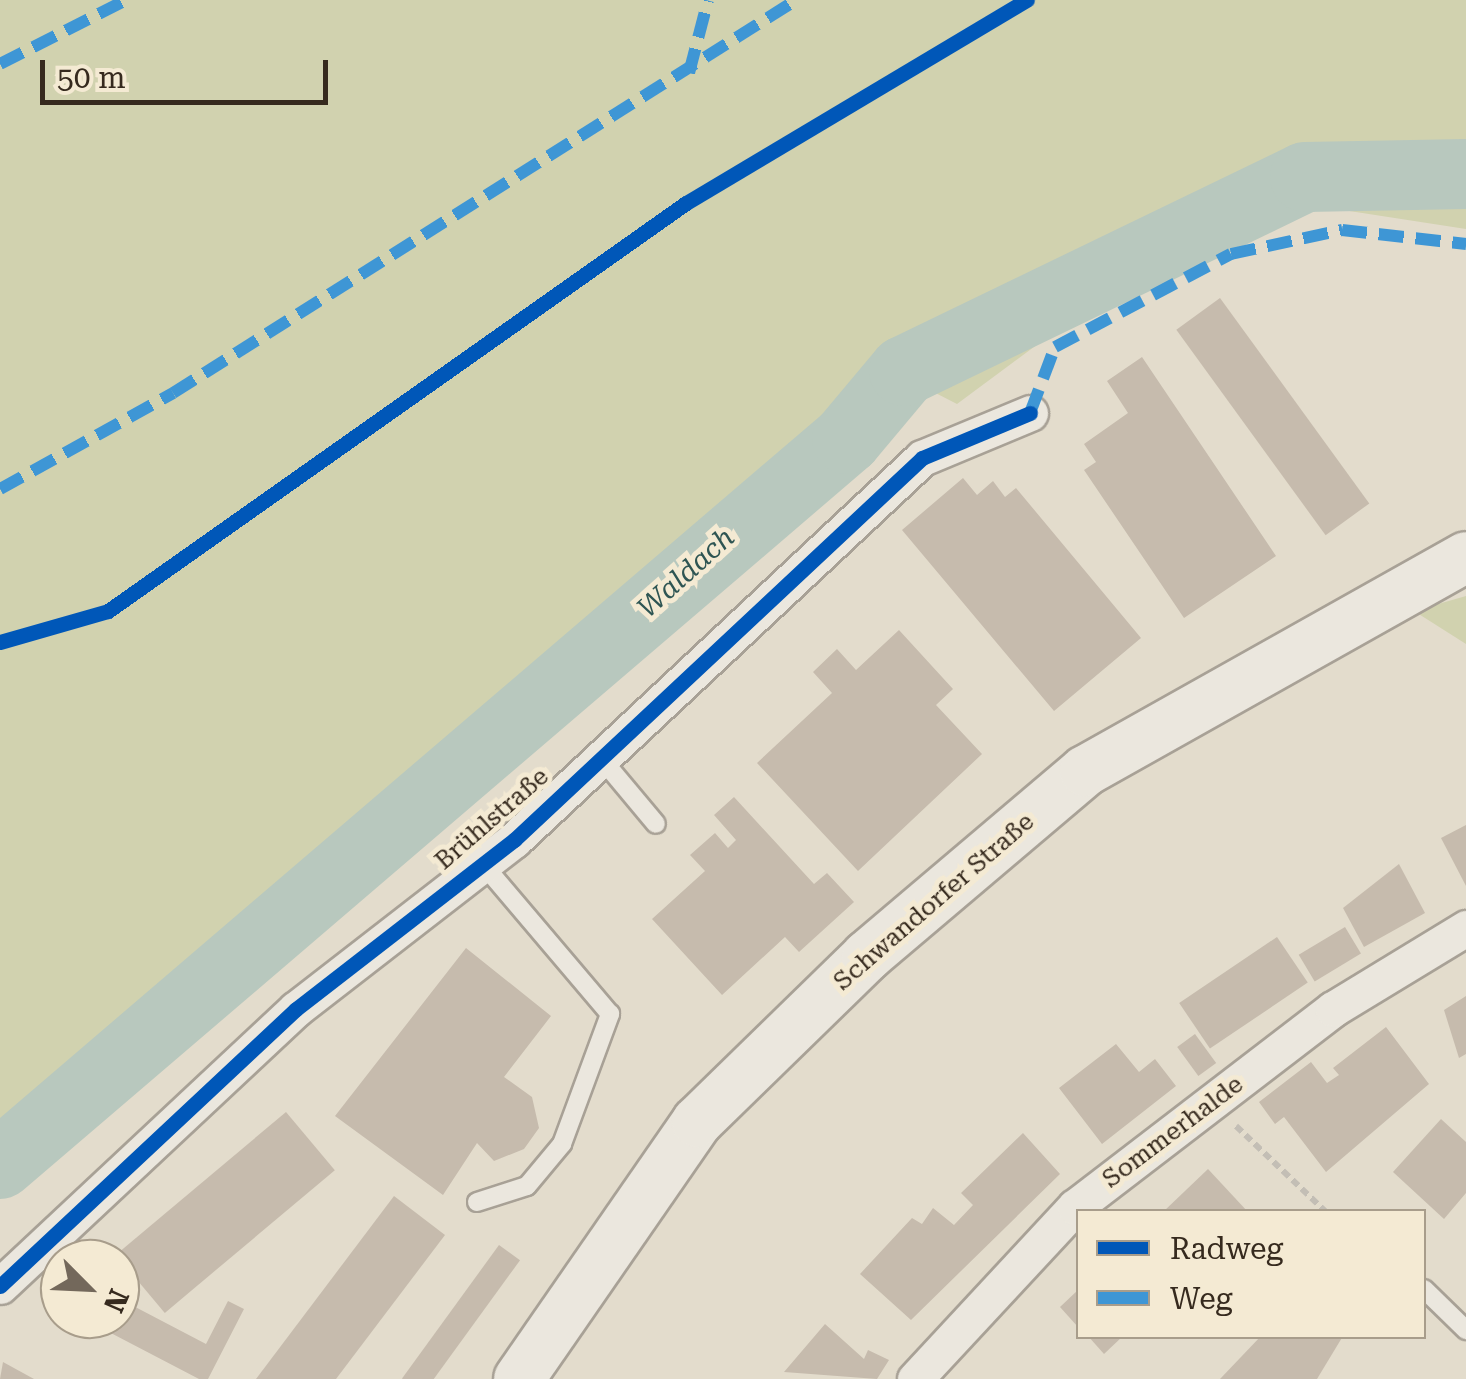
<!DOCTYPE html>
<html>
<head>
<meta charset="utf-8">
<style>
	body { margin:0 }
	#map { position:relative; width:1466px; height:1379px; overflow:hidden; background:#e3dccc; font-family:"Roboto Serif",serif }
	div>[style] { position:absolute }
	.green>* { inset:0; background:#d1d2af }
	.river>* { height:70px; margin:-35px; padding:0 35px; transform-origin:35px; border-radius:35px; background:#b8c8be }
	.building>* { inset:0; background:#c6bbad; transform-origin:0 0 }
	.path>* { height:6px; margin-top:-3px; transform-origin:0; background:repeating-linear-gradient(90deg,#c3beb5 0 8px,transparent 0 13px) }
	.roads { filter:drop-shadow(2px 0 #a8a196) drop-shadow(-2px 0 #a8a196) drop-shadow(0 2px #a8a196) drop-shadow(0 -2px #a8a196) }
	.service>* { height:18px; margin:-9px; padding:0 9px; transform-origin:9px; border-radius:9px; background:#ebe7de }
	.minor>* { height:35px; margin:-17.5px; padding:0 17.5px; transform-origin:17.5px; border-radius:17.5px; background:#ebe7de }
	.secondary>* { height:50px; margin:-25px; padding:0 25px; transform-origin:25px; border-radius:25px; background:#ebe7de }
	.quiet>* { height:12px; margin-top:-6px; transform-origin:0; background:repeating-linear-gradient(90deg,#3e96d5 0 25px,transparent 0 37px) }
	.cycleway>* { height:15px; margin:-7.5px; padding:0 7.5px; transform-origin:7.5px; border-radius:7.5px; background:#0057b8 }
	span { translate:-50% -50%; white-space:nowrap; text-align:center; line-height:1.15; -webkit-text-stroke:10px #f4ead3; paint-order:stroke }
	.street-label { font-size:25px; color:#362a1e }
	.water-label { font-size:28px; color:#2e5553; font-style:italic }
	.legend { position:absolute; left:1076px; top:1209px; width:350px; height:130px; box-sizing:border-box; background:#f4ead3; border:2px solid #a89d8b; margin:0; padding:12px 18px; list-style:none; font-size:30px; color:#362a1e }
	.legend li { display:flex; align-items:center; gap:20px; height:50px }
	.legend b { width:50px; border:2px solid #a89d8b }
	.north { position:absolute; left:40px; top:1239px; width:100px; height:100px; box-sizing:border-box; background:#f4ead3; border:2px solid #a89d8b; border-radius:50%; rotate:114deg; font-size:28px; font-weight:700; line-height:40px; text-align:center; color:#362a1e }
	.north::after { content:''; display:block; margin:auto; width:35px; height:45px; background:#73685b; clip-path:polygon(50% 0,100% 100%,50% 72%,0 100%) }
	.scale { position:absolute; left:40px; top:60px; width:288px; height:45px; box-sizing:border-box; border:5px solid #362a1e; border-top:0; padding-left:12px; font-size:30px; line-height:35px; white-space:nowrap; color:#362a1e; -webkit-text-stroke:8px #f4ead3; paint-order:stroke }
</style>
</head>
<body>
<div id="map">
	<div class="green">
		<i style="clip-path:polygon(0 0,1466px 0,1466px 229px,1304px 204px,1084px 310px,957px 404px,881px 365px,833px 418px,0 1120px)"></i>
		<i style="clip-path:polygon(1466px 596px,1466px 644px,1414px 611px)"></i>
	</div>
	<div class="river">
		<i style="left:0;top:1164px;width:1115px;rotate:-40.56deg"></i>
		<i style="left:847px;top:439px;width:89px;rotate:-50deg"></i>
		<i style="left:904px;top:371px;width:445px;rotate:-25.8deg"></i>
		<i style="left:1305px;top:177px;width:161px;rotate:-1.1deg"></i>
	</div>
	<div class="building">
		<i style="left:1220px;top:298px;width:254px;height:54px;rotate:54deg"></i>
		<i style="clip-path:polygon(1142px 357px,1276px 556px,1184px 618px,1084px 470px,1096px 462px,1084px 444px,1128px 413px,1107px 381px)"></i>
		<i style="clip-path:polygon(963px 478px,977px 495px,993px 481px,1005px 497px,1016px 488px,1141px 638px,1054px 711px,902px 530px)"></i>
		<i style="clip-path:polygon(899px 630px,953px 689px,936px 705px,982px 754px,858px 871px,757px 763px,832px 693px,813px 672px,837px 649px,856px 670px)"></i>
		<i style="clip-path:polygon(734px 797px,814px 884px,827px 873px,854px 902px,799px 952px,785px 937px,722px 995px,652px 919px,705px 871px,690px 855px,715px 833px,728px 848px,736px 840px,714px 815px)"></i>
		<i style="clip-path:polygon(1466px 825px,1466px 886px,1441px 838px)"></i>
		<i style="clip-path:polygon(1399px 864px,1425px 913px,1364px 947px,1343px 908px)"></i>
		<i style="left:1345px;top:927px;width:31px;height:54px;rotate:59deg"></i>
		<i style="left:1277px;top:937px;width:55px;height:118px;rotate:56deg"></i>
		<i style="clip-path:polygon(466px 948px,551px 1016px,504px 1077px,532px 1097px,539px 1128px,524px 1149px,494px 1161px,477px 1143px,443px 1195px,335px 1116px)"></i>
		<i style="clip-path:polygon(1466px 996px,1466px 1054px,1459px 1058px,1444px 1010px)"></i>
		<i style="clip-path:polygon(1386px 1027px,1429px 1084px,1326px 1172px,1284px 1117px,1275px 1124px,1259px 1102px,1311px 1062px,1327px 1083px,1339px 1075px,1333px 1068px)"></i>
		<i style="left:1195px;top:1034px;width:36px;height:22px;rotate:54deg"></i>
		<i style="clip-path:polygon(1116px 1044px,1139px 1072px,1155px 1059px,1176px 1086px,1102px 1144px,1059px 1088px)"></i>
		<i style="left:286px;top:1112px;width:76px;height:222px;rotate:50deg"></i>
		<i style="clip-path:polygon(1441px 1119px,1466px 1142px,1466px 1193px,1444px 1219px,1393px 1172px)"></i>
		<i style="clip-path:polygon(1023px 1133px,1060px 1174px,911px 1320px,860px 1274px,912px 1218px,922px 1224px,933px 1208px,954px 1225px,973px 1205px,961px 1193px)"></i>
		<i style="clip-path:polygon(1208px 1169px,1248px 1212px,1163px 1212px)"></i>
		<i style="clip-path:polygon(394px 1196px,445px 1235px,336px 1379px,256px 1379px)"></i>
		<i style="left:499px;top:1245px;width:26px;height:165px;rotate:36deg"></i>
		<i style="clip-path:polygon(1078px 1290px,1078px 1327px,1060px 1307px)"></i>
		<i style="clip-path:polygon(120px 1299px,206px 1344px,228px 1301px,244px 1309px,208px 1379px,199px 1379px,84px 1319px,120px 1319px)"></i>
		<i style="clip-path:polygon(825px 1324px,864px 1359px,868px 1350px,889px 1360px,877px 1379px,784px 1372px)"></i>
		<i style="clip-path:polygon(1088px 1336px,1123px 1336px,1104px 1354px)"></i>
		<i style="clip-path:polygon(1261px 1336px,1343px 1336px,1317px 1379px,1220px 1379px)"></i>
		<i style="clip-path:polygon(3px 1362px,34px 1379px,0 1379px)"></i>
	</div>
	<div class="path">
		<i style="left:1236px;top:1126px;width:124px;rotate:43.7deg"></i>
	</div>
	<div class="roads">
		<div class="service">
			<i style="left:600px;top:757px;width:87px;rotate:50.1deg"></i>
			<i style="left:477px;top:1202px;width:52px;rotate:-17.7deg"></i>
			<i style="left:527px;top:1186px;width:55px;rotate:-50.2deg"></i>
			<i style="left:562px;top:1144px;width:139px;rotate:-69.7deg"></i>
			<i style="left:610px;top:1014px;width:197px;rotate:-130.3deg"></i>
			<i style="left:1424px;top:1289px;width:59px;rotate:44.3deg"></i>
		</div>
		<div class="minor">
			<i style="left:0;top:1286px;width:405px;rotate:-43.1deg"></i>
			<i style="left:296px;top:1009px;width:276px;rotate:-37.8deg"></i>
			<i style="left:514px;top:840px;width:559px;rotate:-43.11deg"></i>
			<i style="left:922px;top:458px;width:117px;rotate:-22.6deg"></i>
			<i style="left:915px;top:1379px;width:235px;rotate:-47.1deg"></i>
			<i style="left:1075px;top:1207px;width:325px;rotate:-37.5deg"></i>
			<i style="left:1333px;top:1009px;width:156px;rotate:-31.3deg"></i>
		</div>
		<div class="secondary">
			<i style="left:519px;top:1379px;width:313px;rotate:-55.3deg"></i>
			<i style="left:697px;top:1122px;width:238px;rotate:-44.3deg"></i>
			<i style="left:867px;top:956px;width:286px;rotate:-40.3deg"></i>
			<i style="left:1085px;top:771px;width:437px;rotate:-29.3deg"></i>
		</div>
	</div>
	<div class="quiet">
		<i style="left:0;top:64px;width:141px;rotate:-26.9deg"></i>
		<i style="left:689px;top:73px;width:75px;rotate:-75.4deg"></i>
		<i style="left:1030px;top:413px;width:71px;rotate:-69.3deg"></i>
		<i style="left:1055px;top:347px;width:199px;rotate:-27.9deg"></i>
		<i style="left:1231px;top:254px;width:114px;rotate:-12.2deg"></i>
		<i style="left:1342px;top:230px;width:125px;rotate:6.4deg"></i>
		<i style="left:0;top:489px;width:198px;rotate:-29deg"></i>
		<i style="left:173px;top:393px;width:737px;rotate:-32.24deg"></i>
	</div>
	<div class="cycleway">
		<i style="left:0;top:642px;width:112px;rotate:-16deg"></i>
		<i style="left:108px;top:611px;width:707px;rotate:-35.22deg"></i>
		<i style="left:686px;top:203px;width:397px;rotate:-30.8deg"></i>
		<i style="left:0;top:1286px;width:405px;rotate:-43.1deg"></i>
		<i style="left:296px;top:1009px;width:276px;rotate:-37.8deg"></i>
		<i style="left:514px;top:840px;width:559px;rotate:-43.11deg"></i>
		<i style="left:922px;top:458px;width:117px;rotate:-22.6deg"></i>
	</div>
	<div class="street-label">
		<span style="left:492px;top:819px;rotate:-41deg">Brühlstraße</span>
		<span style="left:934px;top:902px;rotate:-41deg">Schwandorfer Straße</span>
		<span style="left:1173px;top:1132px;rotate:-37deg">Sommerhalde</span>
	</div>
	<div class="water-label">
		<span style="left:686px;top:573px;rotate:-42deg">Waldach</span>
	</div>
	<ul class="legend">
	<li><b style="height:12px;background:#0057b8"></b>Radweg</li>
	<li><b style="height:12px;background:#3e96d5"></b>Weg</li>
	</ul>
	<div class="north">N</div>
	<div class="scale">50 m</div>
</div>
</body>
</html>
